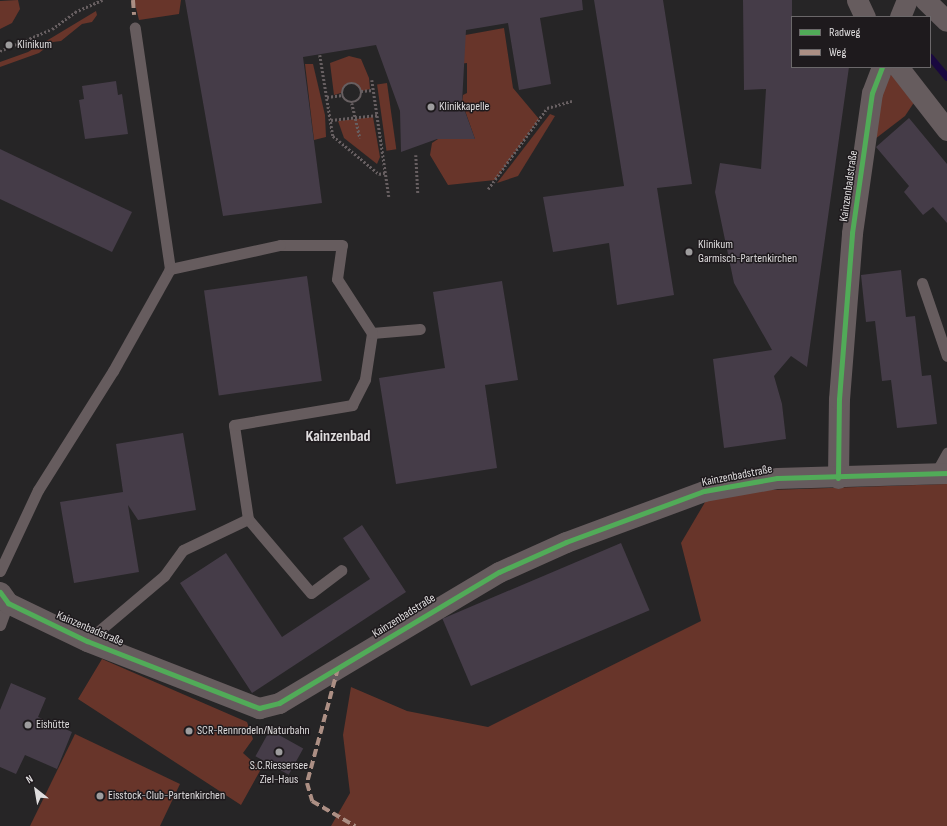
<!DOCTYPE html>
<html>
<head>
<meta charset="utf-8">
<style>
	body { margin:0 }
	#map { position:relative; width:947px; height:826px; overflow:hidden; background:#262526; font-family:"Sofia Sans Condensed",sans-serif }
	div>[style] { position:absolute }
	.green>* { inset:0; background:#68352a; transform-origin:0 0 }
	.stream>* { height:7px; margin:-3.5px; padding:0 3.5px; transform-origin:3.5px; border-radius:3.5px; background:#19083f }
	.building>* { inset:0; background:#453c48; transform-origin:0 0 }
	.path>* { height:2.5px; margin-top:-1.25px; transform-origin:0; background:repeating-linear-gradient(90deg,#675f61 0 2px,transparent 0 4px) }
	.path>.ring { margin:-1.25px; padding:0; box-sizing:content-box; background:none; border:2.5px solid #675f61; border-radius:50% }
	.service>* { height:11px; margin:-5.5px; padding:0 5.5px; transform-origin:5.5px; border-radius:5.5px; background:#665c5e }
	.minor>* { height:21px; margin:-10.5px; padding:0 10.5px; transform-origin:10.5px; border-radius:10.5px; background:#665c5e }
	.quiet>* { height:4px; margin-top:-2px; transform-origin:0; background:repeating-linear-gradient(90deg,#ac8f84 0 8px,transparent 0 12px) }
	.cycleway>* { height:5px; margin:-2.5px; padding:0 2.5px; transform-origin:2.5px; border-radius:2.5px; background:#51ab58 }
	.dots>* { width:11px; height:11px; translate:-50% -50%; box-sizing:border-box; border:2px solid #1e1a1d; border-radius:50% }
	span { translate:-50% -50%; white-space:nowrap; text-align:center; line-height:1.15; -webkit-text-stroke:3px #1e1a1d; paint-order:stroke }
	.poi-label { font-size:12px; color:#dfddde }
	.left { translate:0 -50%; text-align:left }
	.street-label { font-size:12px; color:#dfddde }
	.district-label { font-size:16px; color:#dfddde; font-weight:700 }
	.legend { position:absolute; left:791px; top:16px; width:140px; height:52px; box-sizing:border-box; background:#1e1a1d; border:1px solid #6b686a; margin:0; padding:5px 7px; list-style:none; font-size:12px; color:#dfddde }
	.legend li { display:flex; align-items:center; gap:8px; height:20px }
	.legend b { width:20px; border:1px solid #6b686a }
	.north { position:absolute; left:16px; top:770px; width:40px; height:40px; -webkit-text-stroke:3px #1e1a1d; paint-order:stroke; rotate:329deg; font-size:11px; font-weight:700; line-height:16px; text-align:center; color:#dfddde }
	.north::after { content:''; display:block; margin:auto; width:14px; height:18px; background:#dfddde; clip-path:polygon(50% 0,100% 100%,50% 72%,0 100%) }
</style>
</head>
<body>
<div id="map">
	<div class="green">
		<i style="clip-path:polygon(18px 0,20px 9px,12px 23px,0 29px,0 1px)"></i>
		<i style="clip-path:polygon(134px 0,181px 0,179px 14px,139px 20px)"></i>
		<i style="clip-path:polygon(96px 11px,97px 15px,92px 22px,82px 24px,61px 41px,53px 42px,39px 53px,0 67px,0 62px,28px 52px)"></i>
		<i style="clip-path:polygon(504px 28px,513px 88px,539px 119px,495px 180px,448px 185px,430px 155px,432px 143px,438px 139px,475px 139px,462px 102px,463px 95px,467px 93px,467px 63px,440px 66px,460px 36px)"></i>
		<i style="clip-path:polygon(349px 56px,361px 59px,369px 78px,370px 89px,362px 91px,353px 83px,345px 85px,341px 93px,334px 95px,330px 63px)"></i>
		<i style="clip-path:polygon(305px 64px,313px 64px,325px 115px,326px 137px,314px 140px)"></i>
		<i style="clip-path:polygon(894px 73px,915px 101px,905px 116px,875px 139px,882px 81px)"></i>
		<i style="left:387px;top:83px;width:67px;height:10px;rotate:82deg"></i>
		<i style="clip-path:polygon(550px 114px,555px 116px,518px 176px,497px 183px)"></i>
		<i style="clip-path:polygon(373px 117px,380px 157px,377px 164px,344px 138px,338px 121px)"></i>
		<i style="clip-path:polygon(947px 484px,947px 826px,331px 826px,350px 793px,343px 735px,351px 687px,407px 711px,488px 727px,701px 621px,681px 543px,711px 492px)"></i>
		<i style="clip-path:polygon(102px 659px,247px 722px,253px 739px,243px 753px,261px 769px,241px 805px,78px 699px)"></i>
		<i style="clip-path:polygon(75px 734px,180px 784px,160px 826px,30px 826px)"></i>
	</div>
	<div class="stream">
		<i style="left:930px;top:57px;width:26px;rotate:50deg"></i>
	</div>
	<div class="building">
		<i style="clip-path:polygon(185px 0,582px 0,583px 10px,540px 18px,551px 84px,519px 90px,508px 23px,466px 30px,462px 103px,475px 139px,437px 139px,401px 152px,400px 111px,376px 45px,303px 57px,322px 203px,223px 216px)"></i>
		<i style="clip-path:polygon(594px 0,663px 0,692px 184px,657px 188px,674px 295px,617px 305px,609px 243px,553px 252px,543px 197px,624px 186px)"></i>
		<i style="clip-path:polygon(743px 0,792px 0,792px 67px,849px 67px,807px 367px,791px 356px,774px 376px,782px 404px,786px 439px,724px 448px,713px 359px,772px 350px,734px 283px,715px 192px,720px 163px,761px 169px,766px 89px,744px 90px)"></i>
		<i style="clip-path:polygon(116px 81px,118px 95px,122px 94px,128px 134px,85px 139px,79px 100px,84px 99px,82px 86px)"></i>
		<i style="clip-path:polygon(909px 118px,947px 164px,947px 223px,933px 207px,923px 215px,904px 192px,909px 186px,876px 147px)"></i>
		<i style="clip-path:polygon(0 149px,132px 212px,112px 252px,0 199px)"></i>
		<i style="clip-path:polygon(901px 270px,906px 317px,915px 316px,922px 376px,931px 375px,937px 424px,897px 428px,891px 380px,882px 381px,875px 321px,866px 322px,861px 275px)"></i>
		<i style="left:307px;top:276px;width:106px;height:104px;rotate:82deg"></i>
		<i style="clip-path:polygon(502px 281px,518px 380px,485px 385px,497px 468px,396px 484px,379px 378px,445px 368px,433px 292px)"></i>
		<i style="clip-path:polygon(183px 433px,196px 510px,138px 520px,128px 505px,139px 572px,74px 583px,60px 502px,123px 492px,116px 444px)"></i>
		<i style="clip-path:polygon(362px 525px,406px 592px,252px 693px,180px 583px,226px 553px,282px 637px,370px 579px,343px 538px)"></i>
		<i style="left:621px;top:543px;width:73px;height:194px;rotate:67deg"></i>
		<i style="clip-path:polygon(11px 683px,46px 698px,38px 717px,72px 732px,57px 769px,25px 755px,16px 774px,0 767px,0 710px)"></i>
		<i style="left:270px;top:730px;width:38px;height:30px;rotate:29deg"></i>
	</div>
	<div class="path">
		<i style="left:0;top:51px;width:56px;rotate:-22.9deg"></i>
		<i style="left:52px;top:29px;width:29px;rotate:-36deg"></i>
		<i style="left:75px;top:12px;width:30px;rotate:-24deg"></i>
		<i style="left:320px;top:55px;width:82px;rotate:80.9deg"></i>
		<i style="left:333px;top:136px;width:60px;rotate:39.6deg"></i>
		<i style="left:379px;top:174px;width:8px;rotate:-14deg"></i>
		<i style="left:372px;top:80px;width:118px;rotate:81.7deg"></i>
		<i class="ring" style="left:342px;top:83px;width:17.5px;height:17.5px"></i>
		<i style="left:361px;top:91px;width:12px;rotate:-5deg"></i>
		<i style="left:327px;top:97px;width:16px;rotate:-7deg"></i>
		<i style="left:352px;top:103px;width:36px;rotate:77deg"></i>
		<i style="left:331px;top:120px;width:47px;rotate:-6.1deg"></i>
		<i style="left:416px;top:155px;width:39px;rotate:87deg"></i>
		<i style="left:488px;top:189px;width:100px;rotate:-53.9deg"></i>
		<i style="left:547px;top:108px;width:26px;rotate:-16deg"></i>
	</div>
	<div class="service">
		<i style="left:922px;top:283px;width:77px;rotate:71.1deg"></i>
		<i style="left:372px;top:333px;width:48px;rotate:-4.8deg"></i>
		<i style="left:937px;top:471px;width:21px;rotate:-61deg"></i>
		<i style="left:248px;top:519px;width:97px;rotate:49.6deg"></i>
		<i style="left:311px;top:593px;width:38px;rotate:-37deg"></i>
		<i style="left:0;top:571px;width:89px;rotate:-64.9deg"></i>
		<i style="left:38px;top:490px;width:141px;rotate:-57.8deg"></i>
		<i style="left:113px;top:371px;width:117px;rotate:-60.8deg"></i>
		<i style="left:170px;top:269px;width:244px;rotate:-98.3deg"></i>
		<i style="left:0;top:625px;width:23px;rotate:-70deg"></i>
		<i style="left:87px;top:641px;width:101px;rotate:-40.2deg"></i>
		<i style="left:164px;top:576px;width:32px;rotate:-54deg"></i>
		<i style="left:183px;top:550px;width:72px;rotate:-25.5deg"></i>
		<i style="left:248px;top:519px;width:95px;rotate:-98.5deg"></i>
		<i style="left:234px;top:425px;width:120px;rotate:-9.6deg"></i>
		<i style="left:352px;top:405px;width:29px;rotate:-63deg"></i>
		<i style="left:365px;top:379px;width:47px;rotate:-81.3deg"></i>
		<i style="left:372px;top:333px;width:64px;rotate:-122.9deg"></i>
		<i style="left:337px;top:279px;width:34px;rotate:-82deg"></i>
		<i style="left:342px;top:245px;width:62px;rotate:180deg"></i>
		<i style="left:280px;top:245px;width:113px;rotate:167.7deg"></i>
	</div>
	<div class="minor">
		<i style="left:857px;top:0;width:19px;rotate:65deg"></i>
		<i style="left:925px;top:0;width:30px;rotate:44deg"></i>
		<i style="left:900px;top:17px;width:18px;rotate:-68deg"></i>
		<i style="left:898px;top:67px;width:80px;rotate:52.1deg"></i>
		<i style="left:838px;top:478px;width:79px;rotate:-89.3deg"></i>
		<i style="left:839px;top:399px;width:167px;rotate:-85.5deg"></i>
		<i style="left:852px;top:233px;width:141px;rotate:-81.9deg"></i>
		<i style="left:872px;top:93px;width:28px;rotate:-69deg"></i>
		<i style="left:0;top:592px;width:14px;rotate:54deg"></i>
		<i style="left:8px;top:603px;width:88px;rotate:25.7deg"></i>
		<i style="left:87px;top:641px;width:185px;rotate:21.3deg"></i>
		<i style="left:259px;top:708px;width:21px;rotate:-14deg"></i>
		<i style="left:279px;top:703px;width:256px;rotate:-30.8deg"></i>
		<i style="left:499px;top:572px;width:73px;rotate:-24.1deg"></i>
		<i style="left:566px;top:542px;width:147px;rotate:-20.3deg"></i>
		<i style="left:704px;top:491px;width:74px;rotate:-10.1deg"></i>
		<i style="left:777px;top:478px;width:170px;rotate:-1.7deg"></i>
	</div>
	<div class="quiet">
		<i style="left:133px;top:0;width:15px;rotate:86deg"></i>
		<i style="left:338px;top:668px;width:119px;rotate:105.1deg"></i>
		<i style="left:307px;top:783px;width:19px;rotate:74deg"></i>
		<i style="left:312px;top:801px;width:50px;rotate:30.2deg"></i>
	</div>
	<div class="cycleway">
		<i style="left:838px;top:478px;width:79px;rotate:-89.3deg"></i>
		<i style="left:839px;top:399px;width:167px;rotate:-85.5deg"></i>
		<i style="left:852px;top:233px;width:141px;rotate:-81.9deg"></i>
		<i style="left:872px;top:93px;width:28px;rotate:-69deg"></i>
		<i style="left:0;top:592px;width:14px;rotate:54deg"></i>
		<i style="left:8px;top:603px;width:88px;rotate:25.7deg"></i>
		<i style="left:87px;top:641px;width:185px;rotate:21.3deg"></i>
		<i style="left:259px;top:708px;width:21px;rotate:-14deg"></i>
		<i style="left:279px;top:703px;width:256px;rotate:-30.8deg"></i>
		<i style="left:499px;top:572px;width:73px;rotate:-24.1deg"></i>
		<i style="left:566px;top:542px;width:147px;rotate:-20.3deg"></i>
		<i style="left:704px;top:491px;width:74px;rotate:-10.1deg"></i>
		<i style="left:777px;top:478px;width:170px;rotate:-1.7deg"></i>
	</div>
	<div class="dots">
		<i style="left:9px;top:45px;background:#9e9d9e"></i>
		<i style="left:431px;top:107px;background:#9e9d9e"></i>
		<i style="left:689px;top:252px;background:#9e9d9e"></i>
		<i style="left:28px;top:725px;background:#9e9d9e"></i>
		<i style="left:189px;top:731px;background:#9e9d9e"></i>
		<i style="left:279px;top:752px;background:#9e9d9e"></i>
		<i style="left:100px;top:796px;background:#9e9d9e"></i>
	</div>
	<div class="poi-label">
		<span class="left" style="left:17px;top:45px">Klinikum</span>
		<span class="left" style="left:439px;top:107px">Klinikkapelle</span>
		<span class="left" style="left:698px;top:252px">Klinikum<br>Garmisch-Partenkirchen</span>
		<span class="left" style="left:36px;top:725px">Eishütte</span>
		<span class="left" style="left:197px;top:731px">SCR-Rennrodeln/Naturbahn</span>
		<span style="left:279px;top:773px">S.C.Riessersee<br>Ziel-Haus</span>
		<span class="left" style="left:108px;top:796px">Eisstock-Club-Partenkirchen</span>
	</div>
	<div class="street-label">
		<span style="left:849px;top:186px;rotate:-82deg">Kainzenbadstraße</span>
		<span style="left:737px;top:476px;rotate:-11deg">Kainzenbadstraße</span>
		<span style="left:404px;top:616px;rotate:-32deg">Kainzenbadstraße</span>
		<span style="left:90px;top:629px;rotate:23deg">Kainzenbadstraße</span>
	</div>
	<div class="district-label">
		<span style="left:338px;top:437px">Kainzenbad</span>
	</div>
	<ul class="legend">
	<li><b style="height:5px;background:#51ab58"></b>Radweg</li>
	<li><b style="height:5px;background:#ac8f84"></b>Weg</li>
	</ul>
	<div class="north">N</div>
</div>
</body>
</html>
